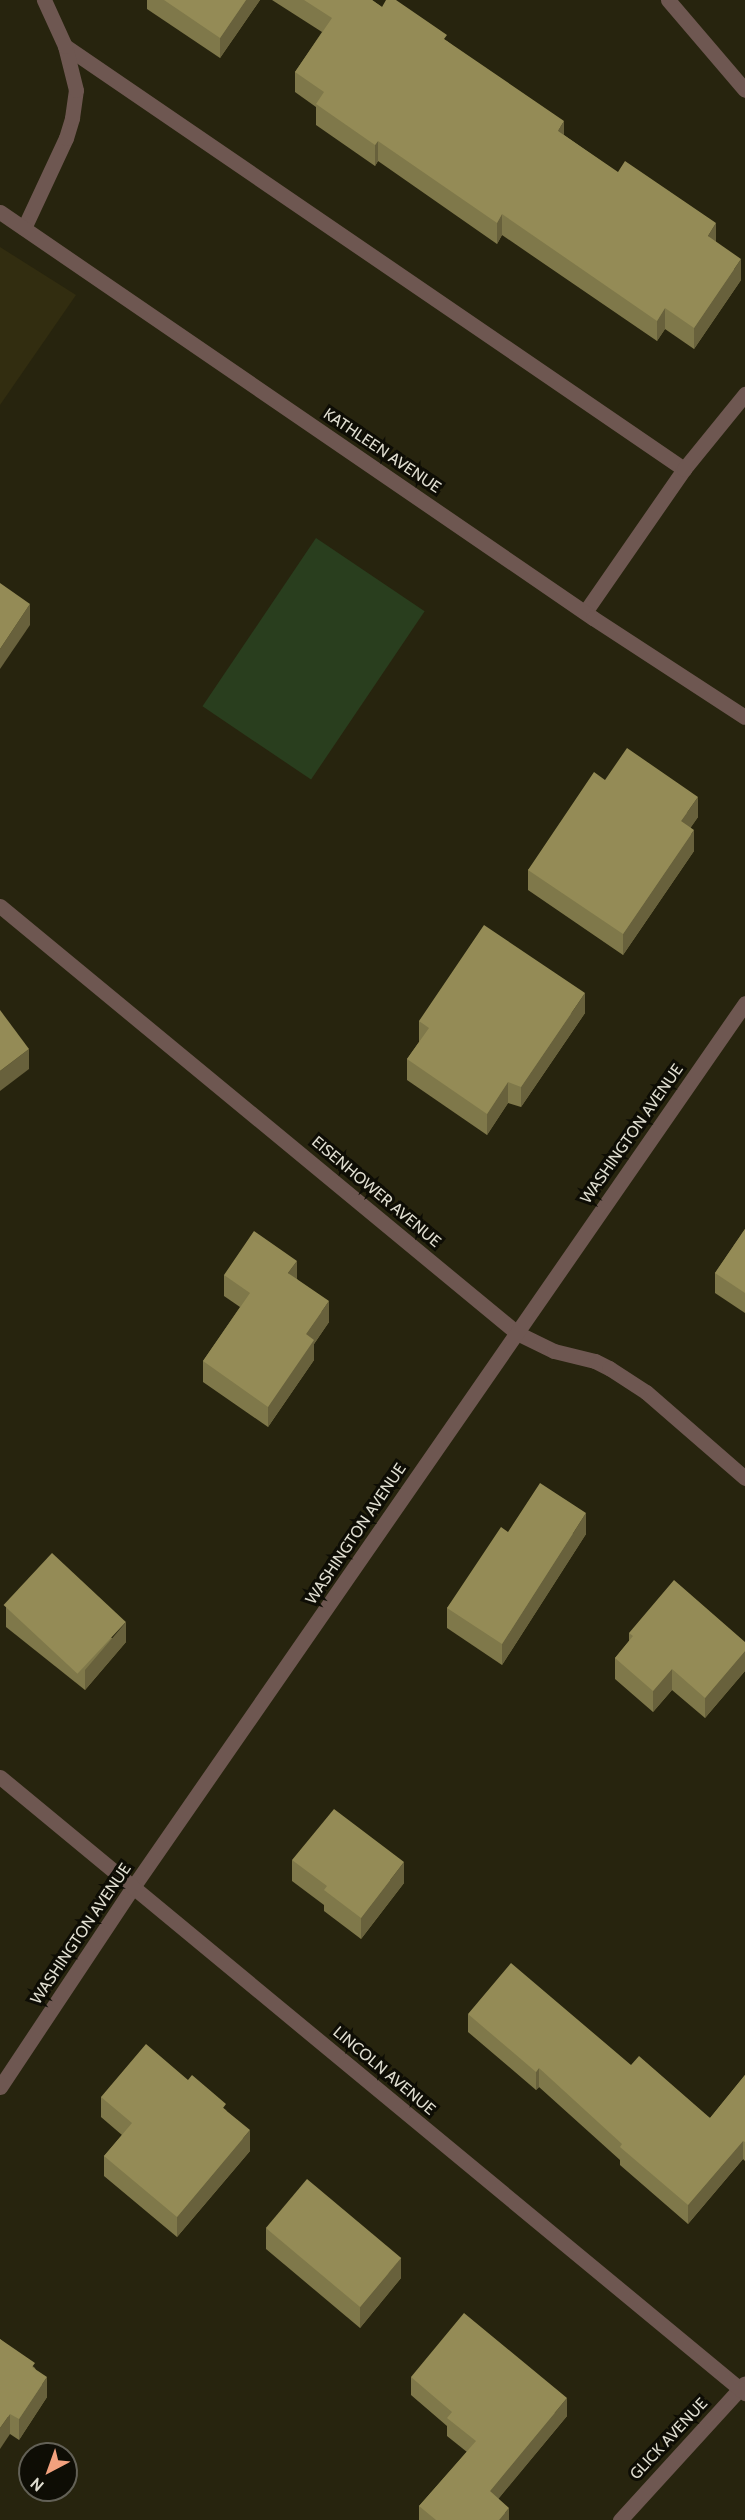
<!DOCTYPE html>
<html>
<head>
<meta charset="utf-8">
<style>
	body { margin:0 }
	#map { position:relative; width:745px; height:2520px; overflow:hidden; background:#27240e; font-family:Cabin,sans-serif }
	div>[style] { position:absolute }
	.built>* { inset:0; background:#322d10 }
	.green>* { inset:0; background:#293e1e; transform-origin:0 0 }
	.service>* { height:15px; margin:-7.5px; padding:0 7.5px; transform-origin:7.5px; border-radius:7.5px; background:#6e5751 }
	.minor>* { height:15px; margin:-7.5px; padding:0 7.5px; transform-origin:7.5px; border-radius:7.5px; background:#6e5751 }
	.tertiary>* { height:15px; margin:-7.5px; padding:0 7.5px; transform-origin:7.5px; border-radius:7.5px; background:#6e5751 }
	.wall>* { inset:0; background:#7f784a }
	.shaded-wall>* { inset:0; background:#68613c }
	.building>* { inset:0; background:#948b56; transform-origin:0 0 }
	span { translate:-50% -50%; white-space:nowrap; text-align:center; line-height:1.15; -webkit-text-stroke:6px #0e0d05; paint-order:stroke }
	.street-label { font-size:16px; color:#dfddd0 }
	.north { position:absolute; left:18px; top:2442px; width:60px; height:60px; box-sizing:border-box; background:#0e0d05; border:2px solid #626056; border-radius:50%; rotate:221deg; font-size:16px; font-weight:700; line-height:24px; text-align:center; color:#dfddd0 }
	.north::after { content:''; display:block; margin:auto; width:21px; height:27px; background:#f2a17e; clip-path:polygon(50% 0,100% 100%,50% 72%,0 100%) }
</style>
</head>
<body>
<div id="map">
	<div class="built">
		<i style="clip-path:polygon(0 247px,76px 295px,0 405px)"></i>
	</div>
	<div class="green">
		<i style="left:316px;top:538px;width:131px;height:203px;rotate:34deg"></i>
	</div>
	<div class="service">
		<i style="left:668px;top:0;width:118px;rotate:49.5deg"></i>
		<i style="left:65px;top:46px;width:750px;rotate:34.35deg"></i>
		<i style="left:24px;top:228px;width:99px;rotate:-65deg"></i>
		<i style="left:66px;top:138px;width:21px;rotate:-73deg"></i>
		<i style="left:72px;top:118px;width:28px;rotate:-82deg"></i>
		<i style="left:76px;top:90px;width:45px;rotate:-104deg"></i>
		<i style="left:65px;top:46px;width:51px;rotate:-114.5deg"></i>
		<i style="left:585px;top:612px;width:174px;rotate:-55.3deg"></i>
		<i style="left:684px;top:469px;width:97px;rotate:-50.9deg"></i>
	</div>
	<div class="minor">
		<i style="left:0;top:212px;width:719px;rotate:34.4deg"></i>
		<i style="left:593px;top:618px;width:181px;rotate:33.1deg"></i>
		<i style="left:0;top:906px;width:671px;rotate:39.55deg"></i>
		<i style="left:517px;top:1333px;width:41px;rotate:25.9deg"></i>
		<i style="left:554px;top:1351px;width:42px;rotate:13.7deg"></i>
		<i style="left:595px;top:1361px;width:16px;rotate:27deg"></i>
		<i style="left:609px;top:1368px;width:44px;rotate:33deg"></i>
		<i style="left:646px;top:1392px;width:131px;rotate:41deg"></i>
		<i style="left:0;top:2087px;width:240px;rotate:-56.4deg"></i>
		<i style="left:133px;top:1887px;width:1075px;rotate:-55.3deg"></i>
		<i style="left:620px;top:2520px;width:185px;rotate:-47.6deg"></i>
	</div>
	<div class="tertiary">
		<i style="left:0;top:1777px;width:967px;rotate:39.59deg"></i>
	</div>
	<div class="wall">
		<i style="clip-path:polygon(147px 0,260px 0,220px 58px,147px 9px)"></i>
		<i style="clip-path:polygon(272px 0,372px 0,382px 7px,447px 41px,564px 135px,716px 242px,741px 280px,694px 349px,665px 329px,657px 341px,502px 235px,497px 244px,378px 161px,375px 166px,316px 125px,316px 107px,295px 92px,295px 72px,322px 32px)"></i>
		<i style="clip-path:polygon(605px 780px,698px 817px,690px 828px,694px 851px,623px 955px,528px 890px,528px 870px)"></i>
		<i style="clip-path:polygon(585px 1013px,521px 1107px,508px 1103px,487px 1135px,407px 1080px,407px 1059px,419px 1042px,419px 1021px)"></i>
		<i style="clip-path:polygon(745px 1229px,745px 1313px,715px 1293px,715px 1273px)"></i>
		<i style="clip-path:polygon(224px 1275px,297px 1279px,329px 1322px,314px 1344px,314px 1360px,268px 1427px,203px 1382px,203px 1361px,240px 1307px,224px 1296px)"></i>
		<i style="clip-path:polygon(508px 1532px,586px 1534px,502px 1665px,447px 1628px,447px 1608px)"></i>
		<i style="clip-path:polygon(6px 1607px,126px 1642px,85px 1690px,6px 1627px)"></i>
		<i style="clip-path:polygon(629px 1633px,745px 1642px,745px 1671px,705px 1718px,672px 1690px,653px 1712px,615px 1679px,615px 1658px,629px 1641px)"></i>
		<i style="clip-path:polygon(292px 1860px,404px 1883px,361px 1939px,324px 1911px,324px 1905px,292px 1881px)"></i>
		<i style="clip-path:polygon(468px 2014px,631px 2065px,710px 2118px,745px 2075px,745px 2161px,743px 2159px,688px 2224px,620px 2165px,620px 2160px,539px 2087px,536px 2090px,468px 2032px)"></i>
		<i style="clip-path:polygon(188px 2080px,226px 2110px,250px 2151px,177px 2237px,104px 2176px,104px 2156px,122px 2135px,101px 2117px,101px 2097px)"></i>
		<i style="clip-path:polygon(266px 2228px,401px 2278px,360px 2328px,266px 2249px)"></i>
		<i style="clip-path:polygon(0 2339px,35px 2368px,47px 2397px,19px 2440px,10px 2434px)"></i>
		<i style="clip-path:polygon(411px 2377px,567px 2416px,498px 2499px,509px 2520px,419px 2520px,419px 2506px,467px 2452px,447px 2436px,447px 2426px,411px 2395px)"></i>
	</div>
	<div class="shaded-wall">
		<i style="clip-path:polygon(246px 0,260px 0,220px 58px,220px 38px)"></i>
		<i style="clip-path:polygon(564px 121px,564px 141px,558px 131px)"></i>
		<i style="clip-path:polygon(378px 141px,378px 161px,375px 166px,375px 145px)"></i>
		<i style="clip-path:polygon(502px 214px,502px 235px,497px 244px,497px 223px)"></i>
		<i style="clip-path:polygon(716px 223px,716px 244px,708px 236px)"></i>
		<i style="clip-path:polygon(741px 259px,741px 280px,694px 349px,694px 328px)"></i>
		<i style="clip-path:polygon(665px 308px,665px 329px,657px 341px,657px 321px)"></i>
		<i style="clip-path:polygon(30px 604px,30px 625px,0 669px,0 649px)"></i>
		<i style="clip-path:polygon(698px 797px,698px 817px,681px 842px,681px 821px)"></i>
		<i style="clip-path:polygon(694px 830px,694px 851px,623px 955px,623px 934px)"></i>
		<i style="clip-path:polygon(585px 993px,585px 1013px,521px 1107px,521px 1087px)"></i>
		<i style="clip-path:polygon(29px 1049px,29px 1069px,0 1091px,0 1071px)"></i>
		<i style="clip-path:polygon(508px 1082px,508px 1103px,487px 1135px,487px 1114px)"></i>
		<i style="clip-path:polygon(297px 1261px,297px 1281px,288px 1273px)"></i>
		<i style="clip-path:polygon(329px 1301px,329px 1322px,314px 1344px,314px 1360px,268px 1427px,268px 1407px,306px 1334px)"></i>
		<i style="clip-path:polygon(586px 1513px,586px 1534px,502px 1665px,502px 1644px)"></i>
		<i style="clip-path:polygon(126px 1622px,126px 1642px,85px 1690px,85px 1670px)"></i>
		<i style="clip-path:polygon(745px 1651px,745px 1671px,705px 1718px,705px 1698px)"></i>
		<i style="clip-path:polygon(672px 1669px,672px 1690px,653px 1712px,653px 1691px)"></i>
		<i style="clip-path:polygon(404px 1862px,404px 1883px,361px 1939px,361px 1918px)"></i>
		<i style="clip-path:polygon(539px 2068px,539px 2087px,536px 2090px,536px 2072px)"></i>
		<i style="clip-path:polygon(250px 2130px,250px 2151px,177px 2237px,177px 2217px)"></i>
		<i style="clip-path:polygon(743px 2141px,743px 2159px,688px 2224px,688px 2205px)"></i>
		<i style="clip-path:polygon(401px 2258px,401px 2278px,360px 2328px,360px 2307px)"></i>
		<i style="clip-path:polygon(47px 2377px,47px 2397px,19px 2440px,19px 2419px)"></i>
		<i style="clip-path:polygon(567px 2398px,567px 2416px,490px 2509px,490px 2491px)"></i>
		<i style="clip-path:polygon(10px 2414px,10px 2434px,0 2449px,0 2428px)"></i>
		<i style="clip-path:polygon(509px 2508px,509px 2520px,499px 2520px)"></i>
	</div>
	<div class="building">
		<i style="clip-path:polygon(164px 0,246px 0,220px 38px)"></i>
		<i style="clip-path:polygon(304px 0,372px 0,382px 7px,386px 0,396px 0,447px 35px,444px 39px,564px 121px,558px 131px,618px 172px,625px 161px,716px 223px,708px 236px,741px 259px,694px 328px,665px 308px,657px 321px,502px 214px,497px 223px,378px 141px,375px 145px,316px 104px,324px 92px,295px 72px,332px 18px)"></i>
		<i style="clip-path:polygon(0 583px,30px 604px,0 649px)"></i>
		<i style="clip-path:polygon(627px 748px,698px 797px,681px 821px,694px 830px,623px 934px,528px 870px,594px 772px,605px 780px)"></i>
		<i style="clip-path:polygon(484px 925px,585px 993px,521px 1087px,508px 1082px,487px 1114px,407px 1059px,429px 1028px,419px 1021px)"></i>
		<i style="clip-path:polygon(0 1010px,29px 1049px,0 1071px)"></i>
		<i style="clip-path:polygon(745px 1229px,745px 1293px,715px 1273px)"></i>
		<i style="clip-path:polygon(254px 1231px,297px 1261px,288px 1273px,329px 1301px,306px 1334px,314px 1340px,268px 1407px,203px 1361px,250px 1293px,224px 1275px)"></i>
		<i style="clip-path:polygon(540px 1483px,586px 1513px,502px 1644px,447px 1608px,501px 1527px,508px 1532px)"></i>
		<i style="left:52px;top:1553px;width:101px;height:71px;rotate:43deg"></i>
		<i style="clip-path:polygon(674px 1580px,745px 1642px,745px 1651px,705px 1698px,672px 1669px,653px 1691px,615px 1658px,633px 1636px,629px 1633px)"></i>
		<i style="clip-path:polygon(334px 1809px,404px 1862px,361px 1918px,324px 1890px,327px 1886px,292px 1860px)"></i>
		<i style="clip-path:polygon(511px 1963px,631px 2065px,639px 2056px,710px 2118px,745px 2075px,745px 2142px,743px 2141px,688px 2205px,620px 2147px,622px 2144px,539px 2068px,536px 2072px,468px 2014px)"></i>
		<i style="clip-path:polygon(146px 2044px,188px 2080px,192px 2075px,226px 2104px,223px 2108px,250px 2130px,177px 2217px,104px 2156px,132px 2123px,101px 2097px)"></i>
		<i style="left:307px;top:2179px;width:123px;height:64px;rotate:40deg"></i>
		<i style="clip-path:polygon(464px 2313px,567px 2398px,490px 2491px,509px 2508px,499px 2520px,436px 2520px,419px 2506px,476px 2441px,447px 2418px,452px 2412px,411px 2377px)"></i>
		<i style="clip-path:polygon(0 2339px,35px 2363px,32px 2367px,47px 2377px,19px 2419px,10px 2414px,0 2428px)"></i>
	</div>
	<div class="street-label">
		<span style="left:382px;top:451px;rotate:34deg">KATHLEEN AVENUE</span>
		<span style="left:632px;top:1134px;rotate:-55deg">WASHINGTON AVENUE</span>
		<span style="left:376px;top:1192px;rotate:40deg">EISENHOWER AVENUE</span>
		<span style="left:356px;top:1534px;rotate:-56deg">WASHINGTON AVENUE</span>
		<span style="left:81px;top:1934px;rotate:-56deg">WASHINGTON AVENUE</span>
		<span style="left:384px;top:2071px;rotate:40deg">LINCOLN AVENUE</span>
		<span style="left:669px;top:2439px;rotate:-47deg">GLICK AVENUE</span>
	</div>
	<div class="north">N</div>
</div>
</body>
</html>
